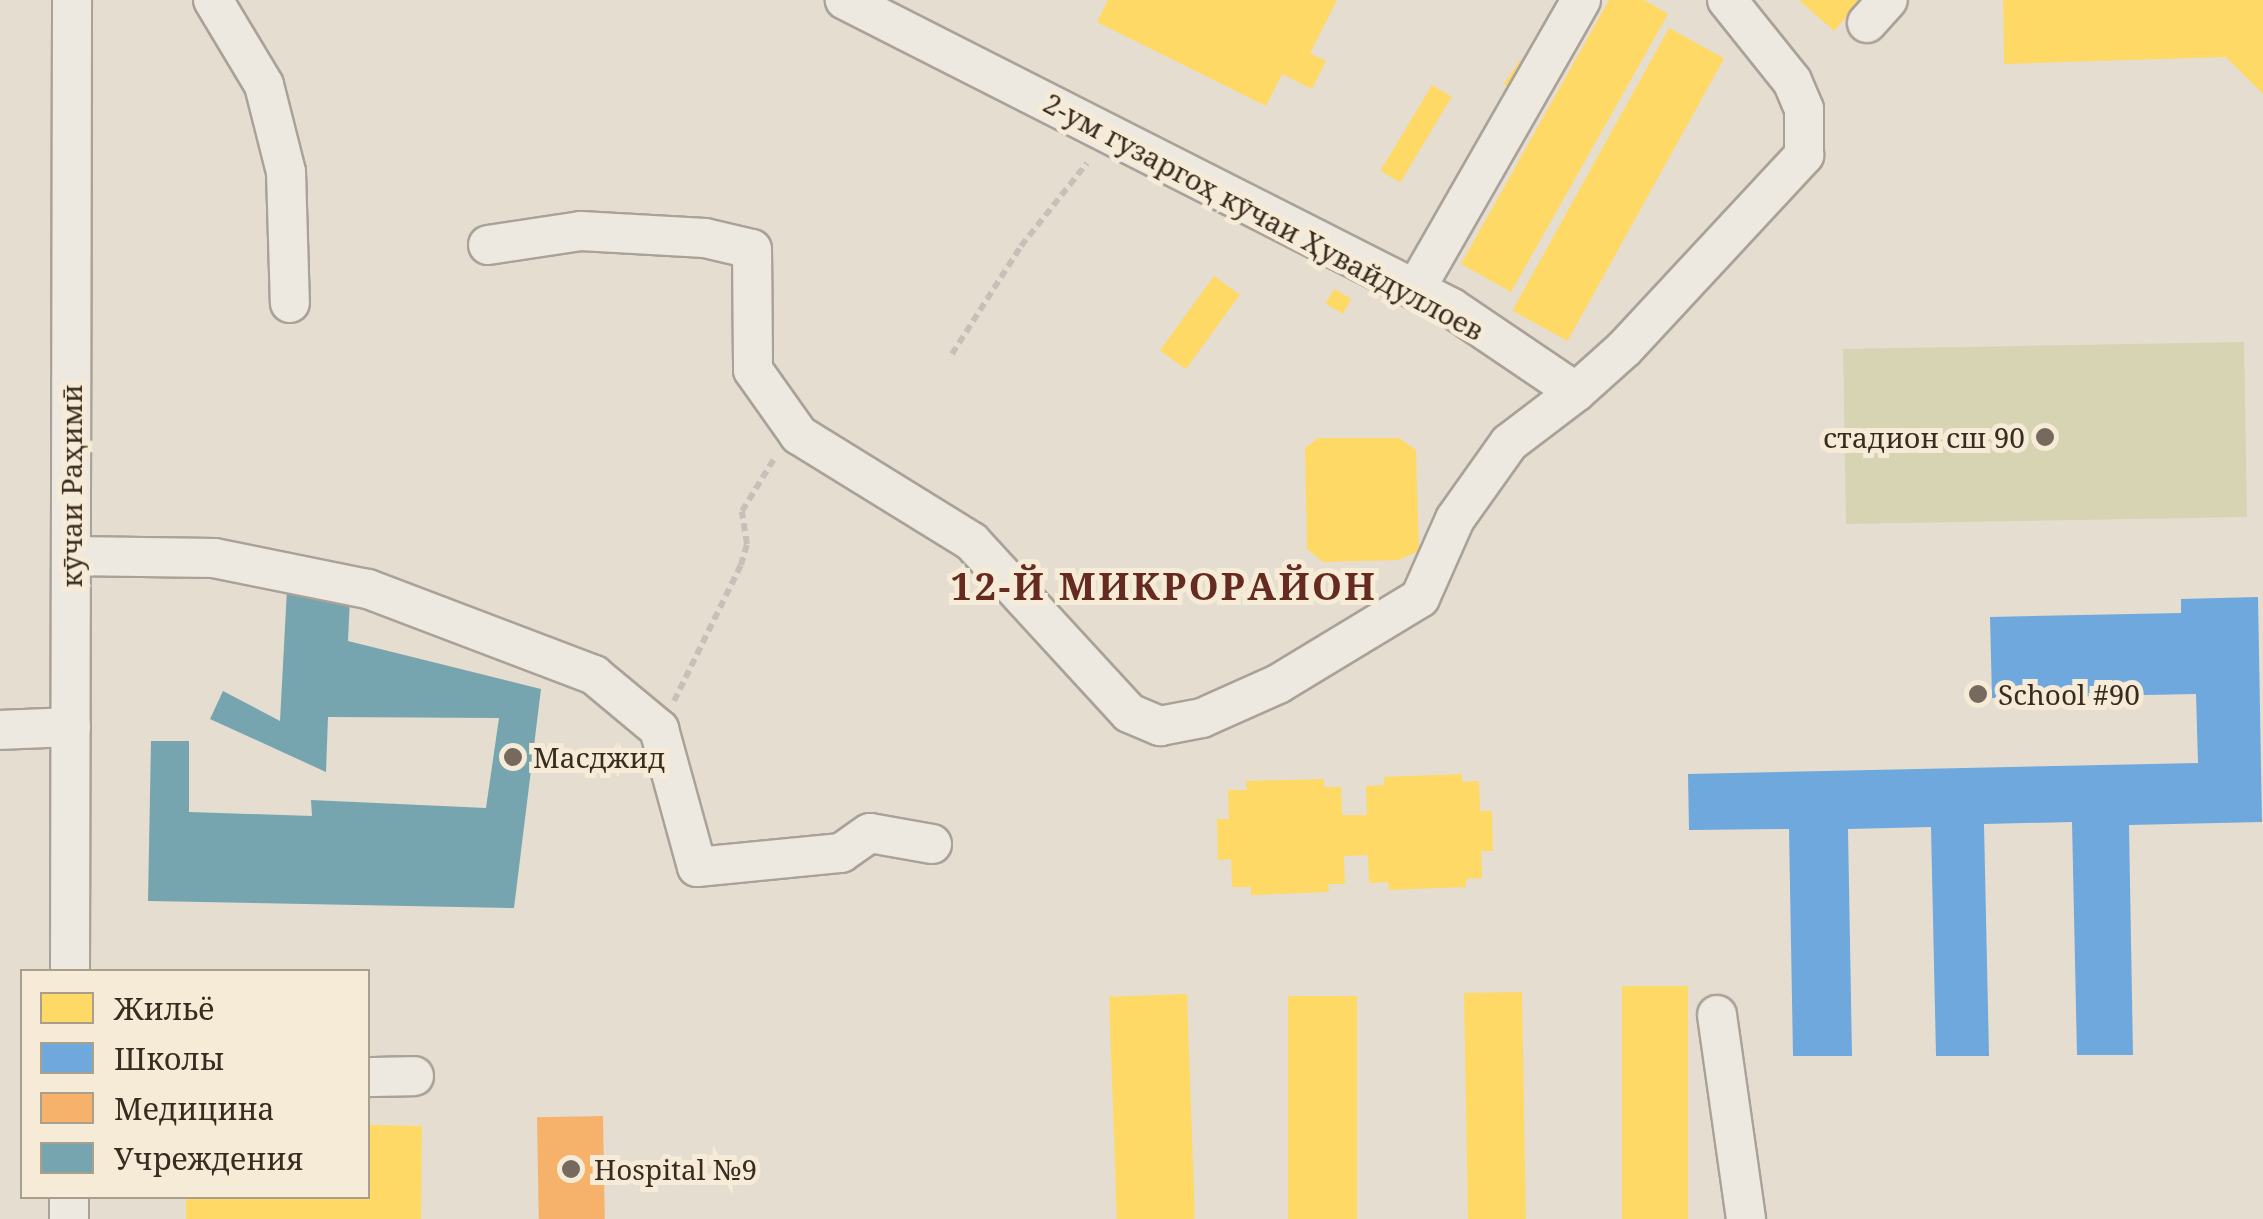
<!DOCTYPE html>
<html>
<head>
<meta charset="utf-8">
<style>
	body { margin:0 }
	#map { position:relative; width:2263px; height:1219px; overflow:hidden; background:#e5ddd0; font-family:"Noto Serif",serif }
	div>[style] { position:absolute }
	.green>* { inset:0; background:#d6d4b2; transform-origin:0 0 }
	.homes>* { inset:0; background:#ffd966; transform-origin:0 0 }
	.schools>* { inset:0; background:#6fa8dc }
	.health>* { inset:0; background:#f6b26b; transform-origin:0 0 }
	.public>* { inset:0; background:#76a5af }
	.path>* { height:6px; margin-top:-3px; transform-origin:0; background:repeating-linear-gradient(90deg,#c6c0b8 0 8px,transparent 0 13px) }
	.roads { filter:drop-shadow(2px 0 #aaa298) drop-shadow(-2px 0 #aaa298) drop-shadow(0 2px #aaa298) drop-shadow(0 -2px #aaa298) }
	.minor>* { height:38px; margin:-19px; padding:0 19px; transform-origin:19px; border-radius:19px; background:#ede9e1 }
	.dots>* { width:28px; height:28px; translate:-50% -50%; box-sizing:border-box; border:5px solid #f5ebd6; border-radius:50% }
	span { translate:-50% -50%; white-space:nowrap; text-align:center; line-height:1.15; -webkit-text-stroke:10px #f5ebd6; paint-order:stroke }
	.street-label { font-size:28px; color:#3a2b20 }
	.poi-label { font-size:28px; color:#3a2b20 }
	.right { translate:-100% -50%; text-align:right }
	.left { translate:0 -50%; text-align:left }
	.district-label { font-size:38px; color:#662b20; font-weight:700; letter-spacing:2.5px }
	.legend { position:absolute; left:20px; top:969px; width:350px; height:230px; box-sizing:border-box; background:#f5ebd6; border:2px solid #aa9e8d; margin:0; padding:12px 18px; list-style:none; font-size:30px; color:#3a2b20 }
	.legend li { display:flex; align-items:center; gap:20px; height:50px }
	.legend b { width:50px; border:2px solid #aa9e8d }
</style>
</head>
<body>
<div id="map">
	<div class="green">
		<i style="left:2244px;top:342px;width:175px;height:401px;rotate:89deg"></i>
	</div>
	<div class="homes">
		<i style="clip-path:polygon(1108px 0,1337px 0,1310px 53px,1326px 61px,1312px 89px,1282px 74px,1266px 106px,1097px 22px)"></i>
		<i style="clip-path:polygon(1609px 0,1644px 0,1668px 14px,1511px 292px,1461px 264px)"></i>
		<i style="clip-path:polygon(1799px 0,1861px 0,1834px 31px)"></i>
		<i style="clip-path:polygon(2003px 0,2263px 0,2263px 94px,2226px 57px,2004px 64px)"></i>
		<i style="left:1669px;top:28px;width:63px;height:323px;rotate:29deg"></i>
		<i style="clip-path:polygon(1520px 60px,1534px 67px,1526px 84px,1512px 77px,1524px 86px,1517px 93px,1504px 84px)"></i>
		<i style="left:1432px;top:85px;width:23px;height:100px;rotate:31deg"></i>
		<i style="left:1214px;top:276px;width:32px;height:92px;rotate:36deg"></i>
		<i style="left:1334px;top:289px;width:20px;height:17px;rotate:30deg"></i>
		<i style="clip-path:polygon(1318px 438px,1399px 438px,1416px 450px,1419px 551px,1399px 560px,1323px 562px,1307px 549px,1305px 448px)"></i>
		<i style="clip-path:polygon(1462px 774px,1462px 782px,1479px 781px,1480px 811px,1492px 811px,1493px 851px,1481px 851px,1482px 878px,1466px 879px,1466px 887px,1389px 890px,1388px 882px,1369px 883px,1368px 855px,1344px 856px,1345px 884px,1328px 884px,1329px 892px,1251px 895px,1251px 887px,1232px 887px,1231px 859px,1218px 860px,1217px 819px,1229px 819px,1228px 790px,1247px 790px,1246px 781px,1324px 779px,1324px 787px,1341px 787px,1342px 815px,1367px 815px,1366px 786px,1384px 785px,1384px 777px)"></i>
		<i style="left:1688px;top:986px;width:233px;height:66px;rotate:90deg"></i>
		<i style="left:1522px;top:992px;width:227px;height:58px;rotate:89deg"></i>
		<i style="left:1187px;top:994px;width:225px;height:78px;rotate:88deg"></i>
		<i style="left:1357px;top:996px;width:223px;height:69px;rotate:90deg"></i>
		<i style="clip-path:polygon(368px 1125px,422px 1126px,421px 1219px,186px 1219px,186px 1196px,368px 1196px)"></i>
	</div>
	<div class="schools">
		<i style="clip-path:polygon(2258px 597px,2262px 822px,2129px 825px,2133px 1055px,2077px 1055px,2072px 822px,1984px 824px,1989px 1056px,1936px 1056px,1931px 827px,1848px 829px,1852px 1056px,1793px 1056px,1789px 829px,1689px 830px,1688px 774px,2198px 763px,2196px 694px,1992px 698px,1990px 617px,2181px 613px,2181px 599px)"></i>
	</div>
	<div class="health">
		<i style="left:603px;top:1116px;width:103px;height:66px;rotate:89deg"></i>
	</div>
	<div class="public">
		<i style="clip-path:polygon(287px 589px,350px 597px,348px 641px,541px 689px,514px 908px,148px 901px,151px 741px,189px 741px,189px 812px,312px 816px,311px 800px,486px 808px,499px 718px,328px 717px,326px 772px,210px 719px,223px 691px,280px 721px)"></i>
	</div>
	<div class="path">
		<i style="left:952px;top:354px;width:128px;rotate:-57.4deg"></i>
		<i style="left:1021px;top:246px;width:106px;rotate:-51.5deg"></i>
		<i style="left:674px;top:701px;width:152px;rotate:-63.8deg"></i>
		<i style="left:741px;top:565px;width:22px;rotate:-74deg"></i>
		<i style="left:747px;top:544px;width:33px;rotate:-99deg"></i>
		<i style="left:742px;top:511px;width:61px;rotate:-58.4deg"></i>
	</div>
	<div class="roads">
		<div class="minor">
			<i style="left:213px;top:0;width:99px;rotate:59deg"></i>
			<i style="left:264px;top:85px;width:90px;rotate:75.8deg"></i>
			<i style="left:286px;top:172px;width:131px;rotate:88.3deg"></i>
			<i style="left:1867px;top:23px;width:31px;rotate:-48deg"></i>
			<i style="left:488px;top:245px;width:94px;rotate:-8.6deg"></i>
			<i style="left:581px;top:231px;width:124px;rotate:3.2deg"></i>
			<i style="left:705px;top:238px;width:48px;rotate:13.2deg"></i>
			<i style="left:752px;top:249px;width:121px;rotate:89.5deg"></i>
			<i style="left:753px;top:370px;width:80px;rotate:54.7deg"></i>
			<i style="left:799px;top:435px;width:203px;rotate:31.7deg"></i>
			<i style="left:972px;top:542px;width:232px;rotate:47.4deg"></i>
			<i style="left:1129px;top:713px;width:34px;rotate:23deg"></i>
			<i style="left:1160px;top:726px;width:43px;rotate:-10.8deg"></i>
			<i style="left:1202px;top:718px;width:83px;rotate:-24.1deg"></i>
			<i style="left:1278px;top:684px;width:166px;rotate:-31.2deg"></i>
			<i style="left:1420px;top:598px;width:86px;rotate:-66.1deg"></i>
			<i style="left:1455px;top:519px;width:93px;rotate:-54.6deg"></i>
			<i style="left:1509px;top:443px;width:84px;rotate:-37.3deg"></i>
			<i style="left:1576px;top:392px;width:150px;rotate:-145.9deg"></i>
			<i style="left:1452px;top:308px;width:681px;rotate:-153.1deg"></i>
			<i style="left:1415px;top:290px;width:334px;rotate:-60.2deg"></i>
			<i style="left:1576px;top:392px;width:64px;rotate:-41.9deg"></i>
			<i style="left:1624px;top:349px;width:265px;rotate:-47.1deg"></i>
			<i style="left:1804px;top:155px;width:46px;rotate:-90deg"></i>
			<i style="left:1804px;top:109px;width:30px;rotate:-113deg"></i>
			<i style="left:1792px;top:81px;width:104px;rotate:-128.7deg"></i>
			<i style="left:71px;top:556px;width:143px;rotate:0.8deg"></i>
			<i style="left:214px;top:558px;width:157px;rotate:11.4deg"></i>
			<i style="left:368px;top:589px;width:242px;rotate:20.8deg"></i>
			<i style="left:594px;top:675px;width:85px;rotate:39.7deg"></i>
			<i style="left:659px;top:729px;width:143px;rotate:74.6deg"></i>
			<i style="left:697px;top:867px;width:145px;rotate:-5.6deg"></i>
			<i style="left:841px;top:853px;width:35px;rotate:-35deg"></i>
			<i style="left:870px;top:833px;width:63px;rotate:10.1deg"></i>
			<i style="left:0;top:730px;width:71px;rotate:-2.4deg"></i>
			<i style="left:70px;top:972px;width:972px;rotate:-89.88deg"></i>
			<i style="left:1717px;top:1015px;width:206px;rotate:81.9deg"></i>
			<i style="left:368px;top:1077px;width:46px;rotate:-1.2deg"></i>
			<i style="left:69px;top:1219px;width:23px;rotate:-90deg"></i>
		</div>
	</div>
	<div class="dots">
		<i style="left:2045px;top:437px;background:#76695e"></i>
		<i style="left:1978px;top:694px;background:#76695e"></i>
		<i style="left:513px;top:757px;background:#76695e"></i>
		<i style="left:571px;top:1169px;background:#76695e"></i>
	</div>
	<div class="street-label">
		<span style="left:1264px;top:216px;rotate:28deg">2-ум гузаргоҳ кӯчаи Ҳувайдуллоев</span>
		<span style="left:71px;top:486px;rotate:-90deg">кӯчаи Раҳимӣ</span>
	</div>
	<div class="poi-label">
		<span class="right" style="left:2025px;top:437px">стадион сш 90</span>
		<span class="left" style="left:1998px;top:694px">School #90</span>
		<span class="left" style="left:533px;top:757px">Масджид</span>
		<span class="left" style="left:594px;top:1169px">Hospital №9</span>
	</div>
	<div class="district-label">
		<span style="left:1164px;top:586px">12-Й МИКРОРАЙОН</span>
	</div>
	<ul class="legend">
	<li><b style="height:28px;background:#ffd966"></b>Жильё</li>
	<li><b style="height:28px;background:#6fa8dc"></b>Школы</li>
	<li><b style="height:28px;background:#f6b26b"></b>Медицина</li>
	<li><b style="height:28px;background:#76a5af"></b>Учреждения</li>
	</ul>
</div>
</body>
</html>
